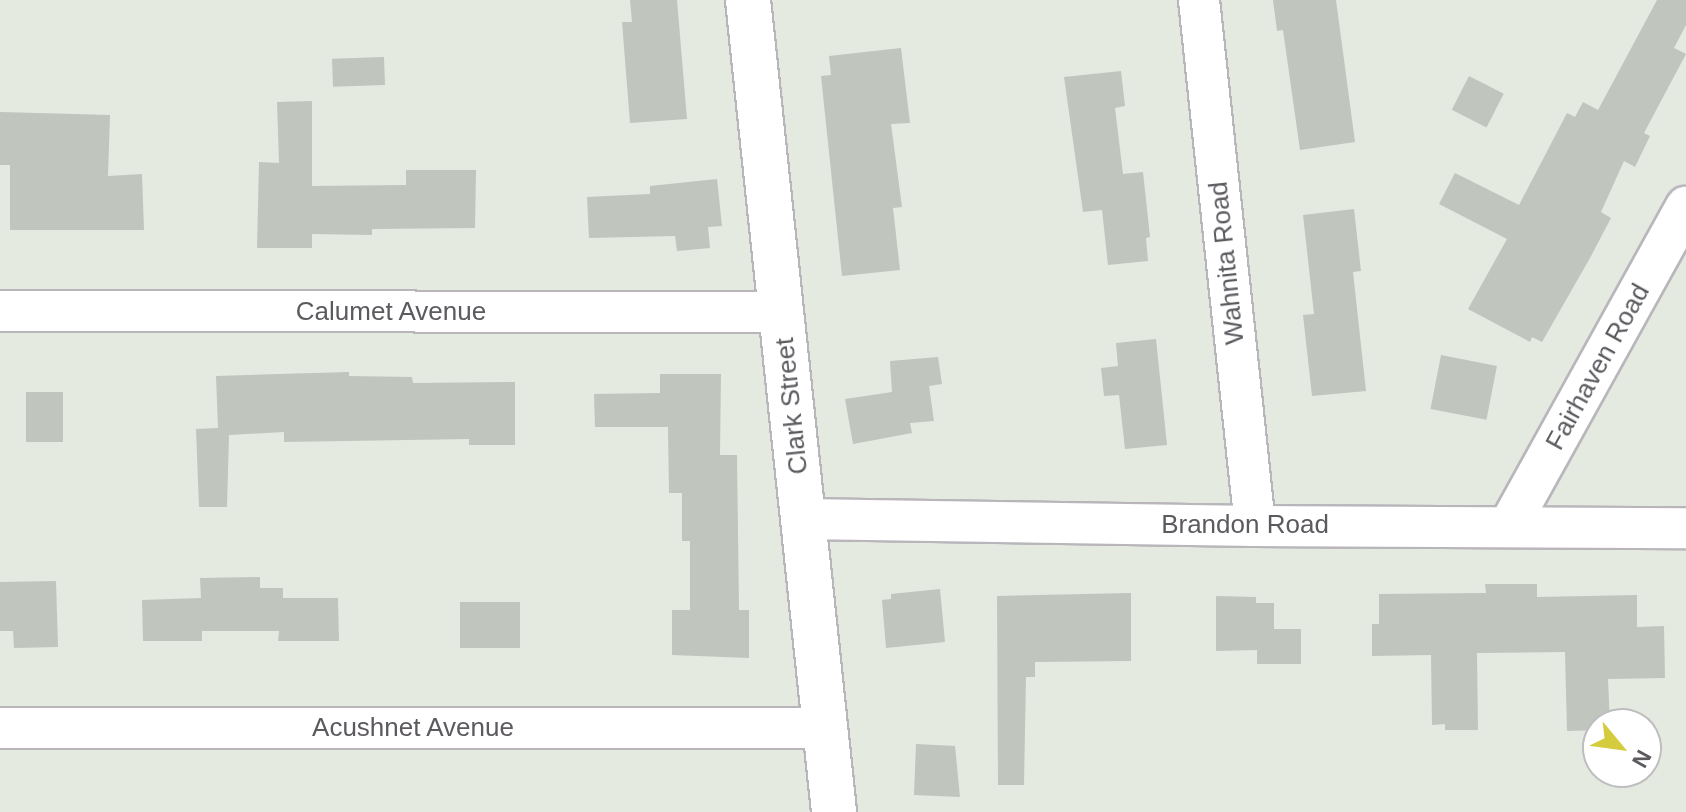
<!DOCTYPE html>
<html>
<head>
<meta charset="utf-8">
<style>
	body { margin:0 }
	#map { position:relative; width:1686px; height:812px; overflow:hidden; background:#e4eae0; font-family:Arial,sans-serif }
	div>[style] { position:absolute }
	.building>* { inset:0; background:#c0c5bd; transform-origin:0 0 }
	.roads { filter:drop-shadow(2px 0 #b9b6bb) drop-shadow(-2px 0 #b9b6bb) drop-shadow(0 2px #b9b6bb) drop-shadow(0 -2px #b9b6bb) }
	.minor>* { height:40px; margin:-20px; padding:0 20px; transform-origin:20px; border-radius:20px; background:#fff }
	.tertiary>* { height:44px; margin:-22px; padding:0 22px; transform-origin:22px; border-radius:22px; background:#fff }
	span { translate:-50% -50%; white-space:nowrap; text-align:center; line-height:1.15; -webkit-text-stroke:8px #fff; paint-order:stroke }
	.street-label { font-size:26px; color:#5c595f }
	.north { position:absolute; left:1582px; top:708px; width:80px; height:80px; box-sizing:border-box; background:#fff; border:2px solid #bebdbf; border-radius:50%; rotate:119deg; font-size:22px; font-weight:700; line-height:32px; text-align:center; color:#5c595f }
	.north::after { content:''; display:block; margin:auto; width:28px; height:36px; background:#d4cc3d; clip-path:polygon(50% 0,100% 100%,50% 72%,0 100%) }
</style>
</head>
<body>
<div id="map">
	<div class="building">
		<i style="clip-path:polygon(630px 0,677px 0,687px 119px,630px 123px,622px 22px,632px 22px)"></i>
		<i style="clip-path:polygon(1273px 0,1336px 0,1355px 142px,1300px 150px,1283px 30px,1277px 31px)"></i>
		<i style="clip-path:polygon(1657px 0,1686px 0,1686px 25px,1674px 48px,1686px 54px,1644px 133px,1650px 136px,1635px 167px,1624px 161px,1601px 212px,1611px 218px,1590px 258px,1542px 342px,1532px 337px,1530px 342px,1468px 309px,1507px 239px,1439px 204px,1455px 173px,1519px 205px,1567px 113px,1575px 117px,1583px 102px,1598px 110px)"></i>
		<i style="clip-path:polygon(901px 48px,910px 123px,891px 124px,902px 207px,893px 208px,900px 270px,842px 276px,821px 76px,831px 75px,829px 56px)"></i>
		<i style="left:384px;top:57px;width:28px;height:52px;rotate:88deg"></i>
		<i style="clip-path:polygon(1121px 71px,1125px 106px,1115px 108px,1123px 174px,1143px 172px,1150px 237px,1146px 238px,1148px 261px,1108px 265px,1102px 210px,1083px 212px,1064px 77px)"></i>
		<i style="left:1469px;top:76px;width:39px;height:38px;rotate:27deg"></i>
		<i style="clip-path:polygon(312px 101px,312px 186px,406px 185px,406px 170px,476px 170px,475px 228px,372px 229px,372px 235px,312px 234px,312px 248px,257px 248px,259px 162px,279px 163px,277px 102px)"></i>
		<i style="clip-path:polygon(0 112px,110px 115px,108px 176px,142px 174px,144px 230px,10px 230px,10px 165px,0 165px)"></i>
		<i style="clip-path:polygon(717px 179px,722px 226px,708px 227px,710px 248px,677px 251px,675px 236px,589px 238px,587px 197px,650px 194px,650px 186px)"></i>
		<i style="clip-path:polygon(1354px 209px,1361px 271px,1353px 272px,1366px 391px,1312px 396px,1303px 315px,1314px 314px,1303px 215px)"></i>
		<i style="clip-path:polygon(1156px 339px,1167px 445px,1125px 449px,1119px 395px,1104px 396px,1101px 368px,1118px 366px,1116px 343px)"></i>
		<i style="left:1441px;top:355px;width:57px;height:55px;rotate:11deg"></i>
		<i style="clip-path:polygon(938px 357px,942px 384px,929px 386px,934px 421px,910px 423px,912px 433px,853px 444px,845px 399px,892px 392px,890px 361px)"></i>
		<i style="clip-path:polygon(349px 372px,349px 376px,412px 377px,413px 383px,515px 382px,515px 445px,469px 445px,469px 439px,284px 442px,284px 432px,229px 435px,227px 507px,199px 507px,196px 429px,218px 428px,216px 376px)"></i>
		<i style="clip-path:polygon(660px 374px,721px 374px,720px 455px,737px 455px,739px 610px,749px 610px,749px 658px,672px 655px,672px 610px,690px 610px,690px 541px,682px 541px,682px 493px,669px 493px,668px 427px,595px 427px,594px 394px,660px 393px)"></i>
		<i style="left:26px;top:392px;width:37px;height:50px"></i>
		<i style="clip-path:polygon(260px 577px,260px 588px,283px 588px,283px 598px,338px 598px,339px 641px,278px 641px,279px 631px,202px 631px,202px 641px,143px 641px,142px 600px,201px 598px,200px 578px)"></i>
		<i style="clip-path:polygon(56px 581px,58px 647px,14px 648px,13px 631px,0 631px,0 582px)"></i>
		<i style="clip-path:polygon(1485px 584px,1537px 584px,1537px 597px,1637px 595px,1637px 627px,1664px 626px,1665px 678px,1608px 679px,1610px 724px,1598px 724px,1598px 730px,1567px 731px,1565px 652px,1477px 653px,1478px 730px,1445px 730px,1445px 724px,1432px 725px,1431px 655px,1372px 656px,1372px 624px,1379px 624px,1379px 594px,1486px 593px)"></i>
		<i style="clip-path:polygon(940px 589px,945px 642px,886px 648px,882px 600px,891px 599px,891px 594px)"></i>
		<i style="clip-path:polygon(1131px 593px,1131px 661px,1035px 662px,1035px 677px,1026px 677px,1024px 785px,998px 785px,997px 596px)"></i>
		<i style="clip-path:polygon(1216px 596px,1256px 597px,1256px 603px,1274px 603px,1274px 629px,1301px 629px,1301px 664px,1257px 664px,1257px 650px,1216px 651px)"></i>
		<i style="left:460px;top:602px;width:60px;height:46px"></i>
		<i style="clip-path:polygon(916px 744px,955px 746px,960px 797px,914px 795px)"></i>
	</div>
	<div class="roads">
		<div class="minor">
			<i style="left:1199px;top:0;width:529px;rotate:83.92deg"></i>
			<i style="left:0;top:311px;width:782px;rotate:0.07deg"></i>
			<i style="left:803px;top:519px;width:452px;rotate:0.9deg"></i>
			<i style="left:1255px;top:526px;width:431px;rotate:0.3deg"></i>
			<i style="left:1509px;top:526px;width:365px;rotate:-61deg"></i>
			<i style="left:0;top:728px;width:826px"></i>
		</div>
		<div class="tertiary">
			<i style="left:748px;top:0;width:817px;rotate:83.95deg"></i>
		</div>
	</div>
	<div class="street-label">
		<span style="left:1227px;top:263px;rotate:-96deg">Wahnita Road</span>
		<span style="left:391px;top:312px">Calumet Avenue</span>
		<span style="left:1598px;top:367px;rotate:-61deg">Fairhaven Road</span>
		<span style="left:792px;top:406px;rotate:-96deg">Clark Street</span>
		<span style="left:1245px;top:525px">Brandon Road</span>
		<span style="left:413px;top:728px">Acushnet Avenue</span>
	</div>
	<div class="north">N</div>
</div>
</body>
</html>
